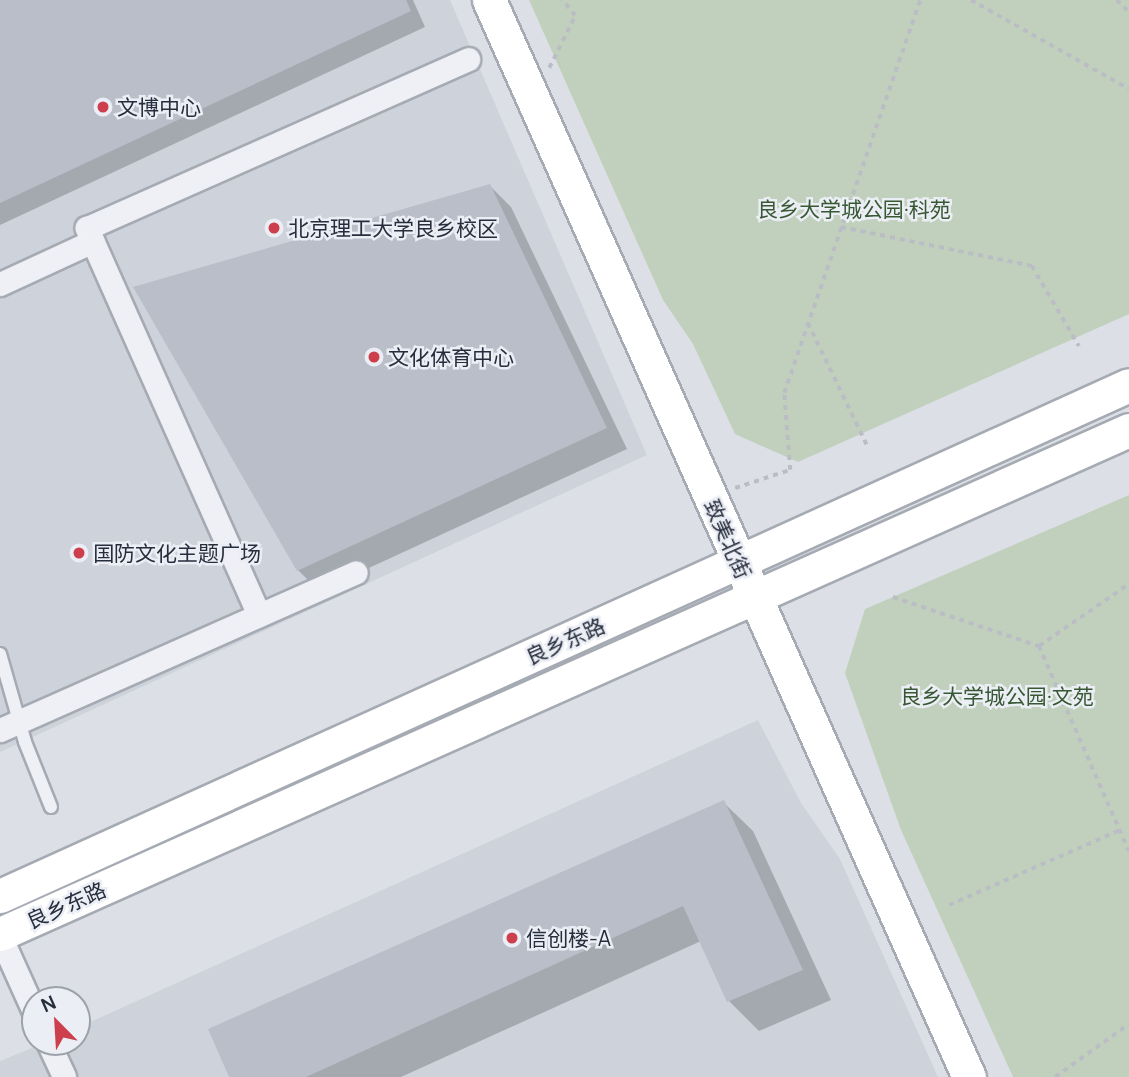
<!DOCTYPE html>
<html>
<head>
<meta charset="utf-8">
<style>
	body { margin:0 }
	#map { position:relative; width:1129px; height:1077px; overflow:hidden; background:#dce0e6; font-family:Manrope,"Noto Sans SC",sans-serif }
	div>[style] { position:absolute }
	.built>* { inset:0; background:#ced2db }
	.green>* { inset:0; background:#c1d0bd }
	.shadow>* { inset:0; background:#0003 }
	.building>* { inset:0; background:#b9bec9 }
	.path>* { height:3.5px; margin-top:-1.75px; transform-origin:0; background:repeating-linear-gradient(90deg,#bbbdc5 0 5px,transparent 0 10px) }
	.roads { filter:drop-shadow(2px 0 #a5aab3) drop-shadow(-2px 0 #a5aab3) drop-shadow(0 2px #a5aab3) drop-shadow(0 -2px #a5aab3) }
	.lane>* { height:12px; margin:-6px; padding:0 6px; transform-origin:6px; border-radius:6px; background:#eff0f5 }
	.street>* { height:23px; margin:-11.5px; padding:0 11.5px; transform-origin:11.5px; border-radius:11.5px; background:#eff0f5 }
	.secondary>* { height:33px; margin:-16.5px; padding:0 16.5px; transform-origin:16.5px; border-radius:16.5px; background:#fff }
	.dots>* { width:19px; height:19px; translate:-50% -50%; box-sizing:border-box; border:4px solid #ebeef4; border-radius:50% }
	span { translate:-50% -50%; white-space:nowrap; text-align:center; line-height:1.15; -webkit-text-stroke:5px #ebeef4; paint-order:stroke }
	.poi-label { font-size:21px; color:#262d3c }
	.left { translate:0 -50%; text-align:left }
	.park-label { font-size:21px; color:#385833 }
	.street-label { font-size:21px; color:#262d3c }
	.north { position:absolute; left:21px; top:986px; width:70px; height:70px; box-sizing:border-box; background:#ebeef4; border:2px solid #9ca1aa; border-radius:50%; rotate:336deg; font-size:19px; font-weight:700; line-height:28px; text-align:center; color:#262d3c }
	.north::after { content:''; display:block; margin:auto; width:24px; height:32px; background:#cd3f4c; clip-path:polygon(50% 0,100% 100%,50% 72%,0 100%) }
</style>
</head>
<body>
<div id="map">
	<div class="built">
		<i style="clip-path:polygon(0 0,450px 0,647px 455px,0 752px)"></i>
		<i style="clip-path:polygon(758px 720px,801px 803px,840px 859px,938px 1077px,0 1077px,0 1061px,46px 1042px,77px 1042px,77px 1028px)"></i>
	</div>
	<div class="green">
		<i style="clip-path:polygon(529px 0,1129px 0,1129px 314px,798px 462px,735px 434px,693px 344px,663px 300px)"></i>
		<i style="clip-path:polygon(1129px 495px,1129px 1077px,1013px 1077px,901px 830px,845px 673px,865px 609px)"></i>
	</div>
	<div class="shadow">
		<i style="clip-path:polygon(0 0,413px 0,425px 27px,0 225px)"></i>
		<i style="clip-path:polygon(490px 186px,511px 207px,627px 449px,319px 591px,298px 570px,136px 288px)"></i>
		<i style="clip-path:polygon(723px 802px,753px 831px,831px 1000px,759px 1031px,729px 1001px,701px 941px,401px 1077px,231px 1077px)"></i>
	</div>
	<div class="building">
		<i style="clip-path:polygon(0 0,406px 0,411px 11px,0 203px)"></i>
		<i style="clip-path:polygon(490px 184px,607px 428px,297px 571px,133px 287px)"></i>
		<i style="clip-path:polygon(724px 800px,803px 970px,727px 1002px,683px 906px,306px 1077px,229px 1077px,208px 1029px)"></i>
	</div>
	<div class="path">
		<i style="left:971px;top:0;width:181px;rotate:29.4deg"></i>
		<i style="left:1117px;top:0;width:17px;rotate:45deg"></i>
		<i style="left:549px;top:68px;width:58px;rotate:-63.4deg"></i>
		<i style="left:575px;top:16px;width:21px;rotate:-129deg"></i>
		<i style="left:841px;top:227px;width:195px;rotate:11.5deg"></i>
		<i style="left:1032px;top:266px;width:93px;rotate:59.6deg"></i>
		<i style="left:808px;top:323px;width:136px;rotate:64.2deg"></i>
		<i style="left:735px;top:488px;width:58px;rotate:-18.1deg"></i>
		<i style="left:790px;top:470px;width:77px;rotate:-94.5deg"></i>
		<i style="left:784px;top:393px;width:416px;rotate:-70.9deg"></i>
		<i style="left:893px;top:597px;width:154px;rotate:18.6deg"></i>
		<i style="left:1039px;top:646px;width:224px;rotate:66.3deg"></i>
		<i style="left:1039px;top:646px;width:109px;rotate:-34.6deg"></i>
		<i style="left:949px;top:905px;width:187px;rotate:-23.7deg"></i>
		<i style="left:1055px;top:1077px;width:91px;rotate:-35.6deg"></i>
	</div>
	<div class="roads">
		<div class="lane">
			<i style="left:0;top:654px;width:91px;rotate:74.1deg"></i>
			<i style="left:25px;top:742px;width:70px;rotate:68.2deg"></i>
		</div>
		<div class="street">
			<i style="left:0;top:284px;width:102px;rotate:-24.8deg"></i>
			<i style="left:259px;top:615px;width:424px;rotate:-114deg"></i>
			<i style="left:87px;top:228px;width:417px;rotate:-23.9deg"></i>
			<i style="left:0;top:730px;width:389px;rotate:-23.9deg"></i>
			<i style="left:0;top:936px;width:85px;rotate:65.8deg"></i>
			<i style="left:48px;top:1042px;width:38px;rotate:65deg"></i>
		</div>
		<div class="secondary">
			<i style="left:489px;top:0;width:1179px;rotate:65.98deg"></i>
			<i style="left:0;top:896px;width:1239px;rotate:-24.35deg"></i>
			<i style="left:0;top:934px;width:1236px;rotate:-24.06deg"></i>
		</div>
	</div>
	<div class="dots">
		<i style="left:103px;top:107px;background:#cd3f4c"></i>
		<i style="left:274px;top:228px;background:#cd3f4c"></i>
		<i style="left:374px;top:357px;background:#cd3f4c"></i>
		<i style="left:79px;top:553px;background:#cd3f4c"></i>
		<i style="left:512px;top:938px;background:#cd3f4c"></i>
	</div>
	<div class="poi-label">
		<span class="left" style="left:117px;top:107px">文博中心</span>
		<span class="left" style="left:288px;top:228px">北京理工大学良乡校区</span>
		<span class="left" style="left:388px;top:357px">文化体育中心</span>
		<span class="left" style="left:93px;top:553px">国防文化主题广场</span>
		<span class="left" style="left:526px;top:938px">信创楼-A</span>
	</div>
	<div class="park-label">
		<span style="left:854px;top:209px">良乡大学城公园·科苑</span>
		<span style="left:997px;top:696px">良乡大学城公园·文苑</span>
	</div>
	<div class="street-label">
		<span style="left:728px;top:539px;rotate:66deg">致美北街</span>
		<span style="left:565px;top:641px;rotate:-24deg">良乡东路</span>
		<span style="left:66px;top:905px;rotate:-24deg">良乡东路</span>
	</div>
	<div class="north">N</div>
</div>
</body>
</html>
